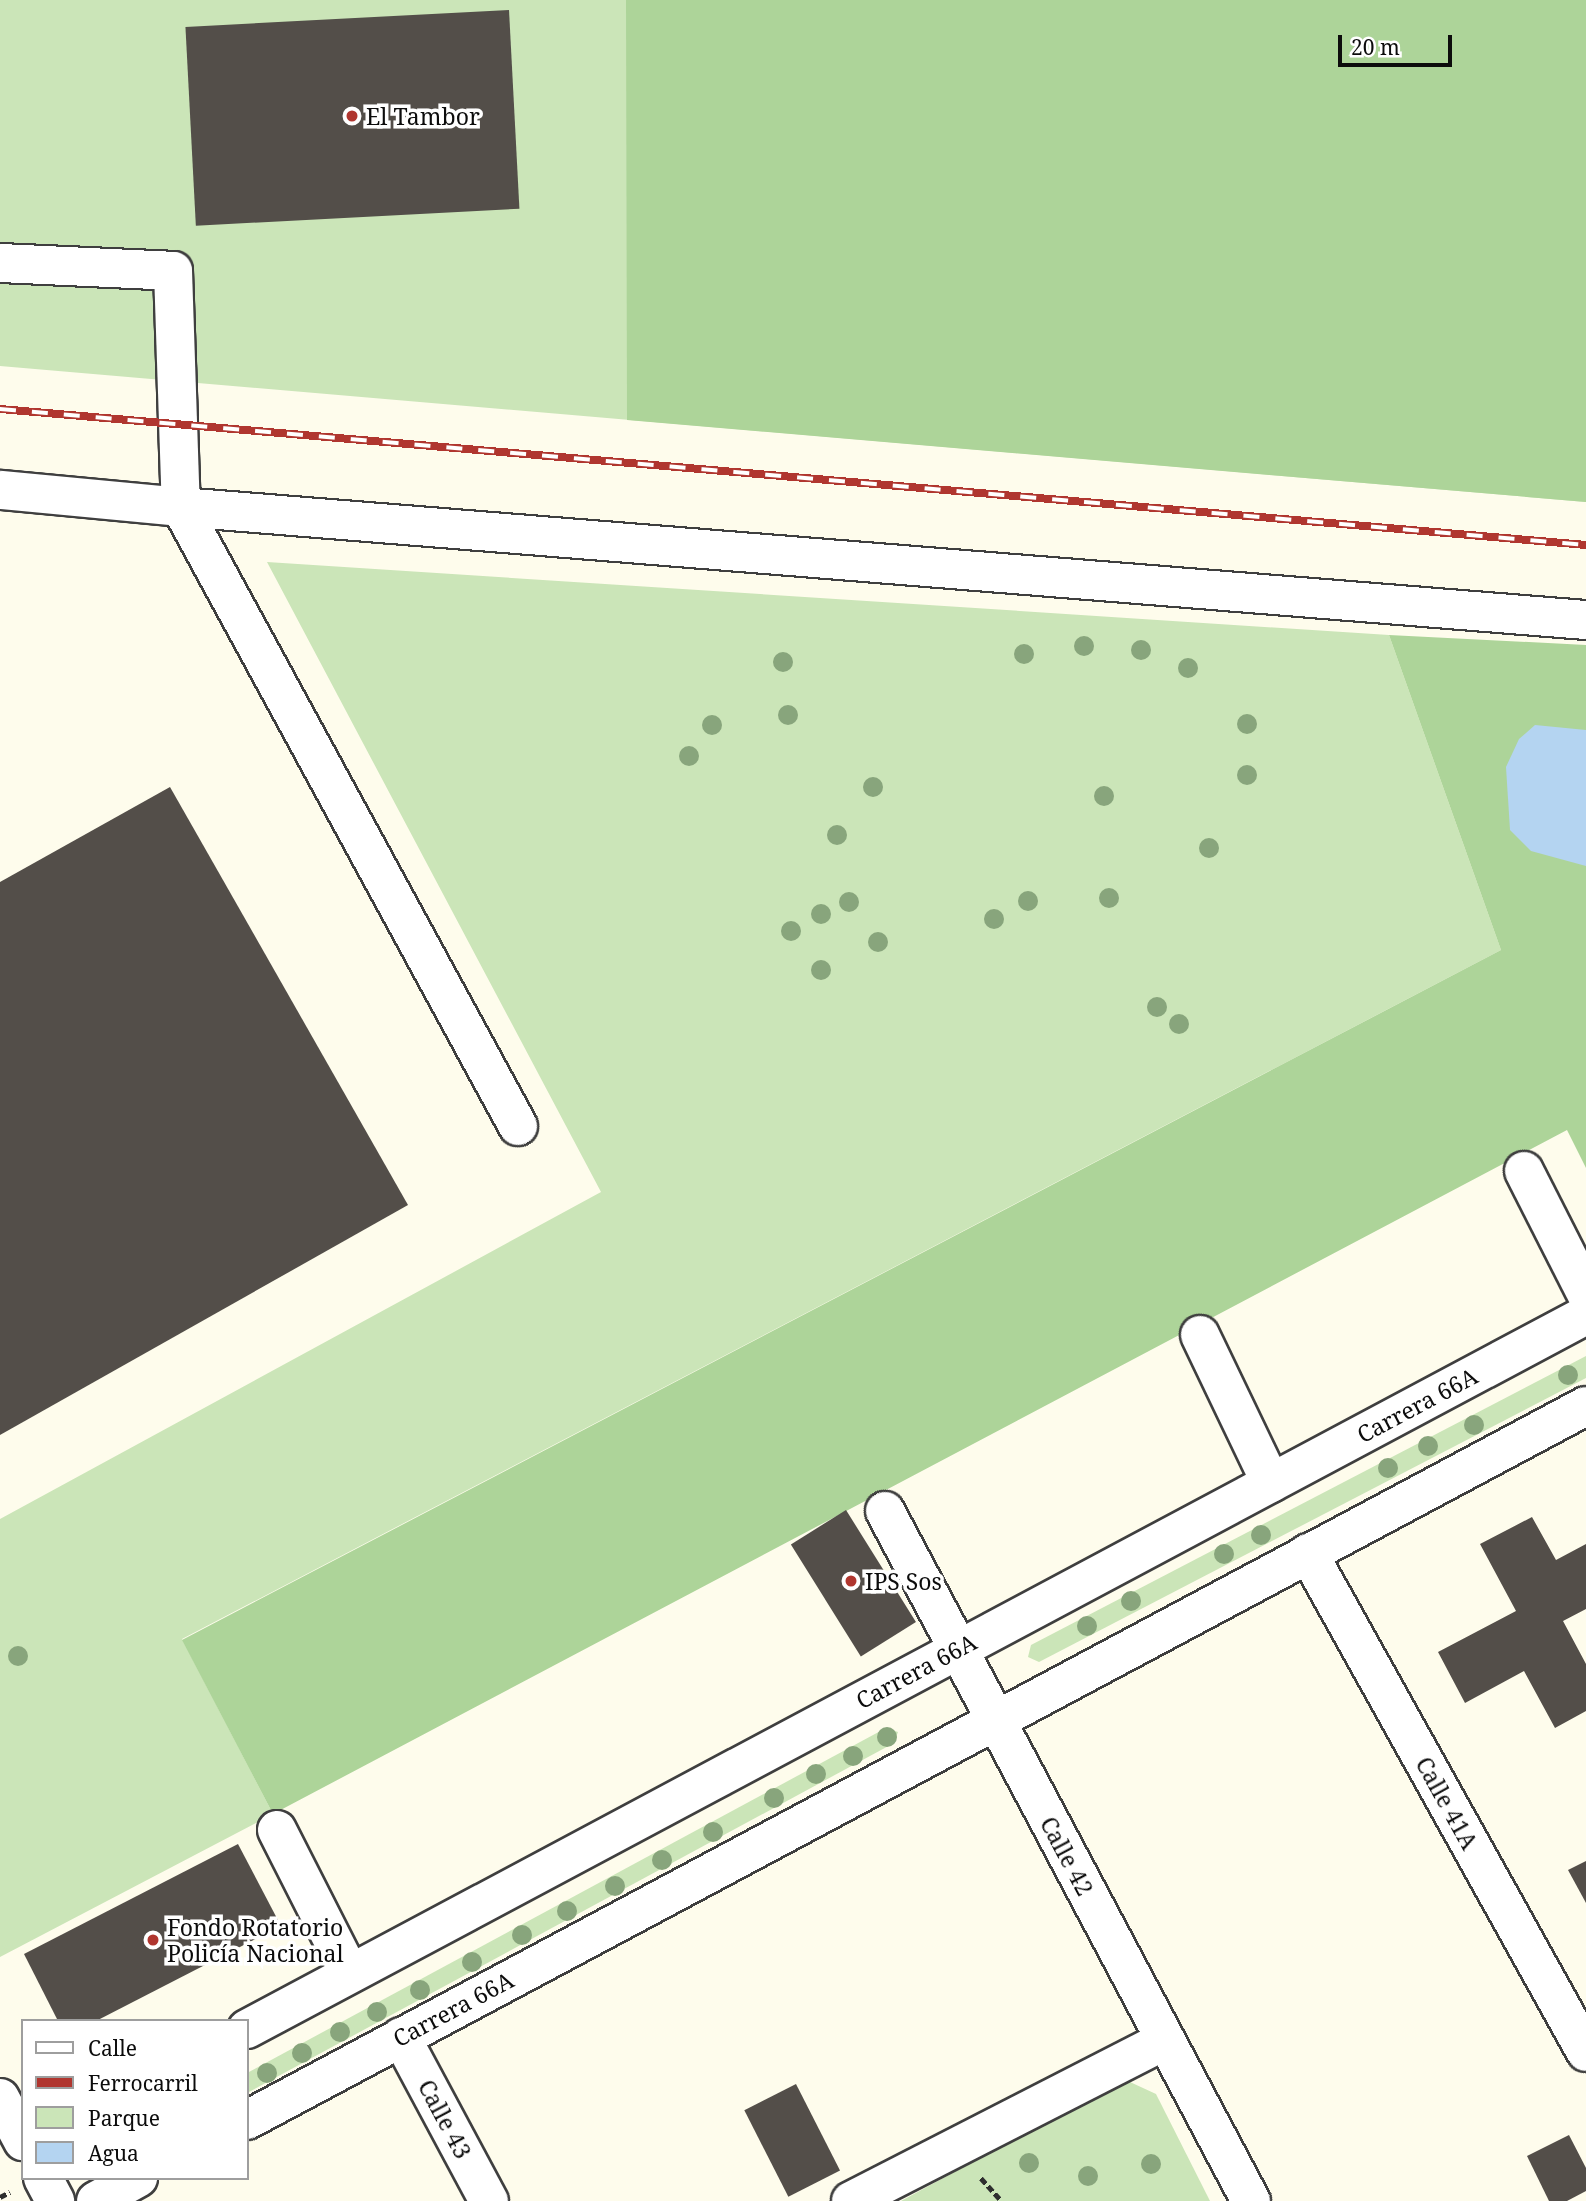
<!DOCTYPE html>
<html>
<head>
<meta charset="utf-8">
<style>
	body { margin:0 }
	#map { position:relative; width:1586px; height:2201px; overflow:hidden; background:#fefcec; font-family:"Noto Serif",serif }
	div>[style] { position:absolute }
	.green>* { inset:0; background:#cbe5b8 }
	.forest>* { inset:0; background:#add499 }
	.water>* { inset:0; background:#b4d4f1 }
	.building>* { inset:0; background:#534e49; transform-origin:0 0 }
	.path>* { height:4.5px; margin-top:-2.25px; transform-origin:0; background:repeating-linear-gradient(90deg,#2e2e2e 0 7px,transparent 0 10.5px) }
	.roads { filter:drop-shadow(2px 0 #3f3f3f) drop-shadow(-2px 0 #3f3f3f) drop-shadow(0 2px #3f3f3f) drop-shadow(0 -2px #3f3f3f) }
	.minor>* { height:38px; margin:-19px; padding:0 19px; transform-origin:19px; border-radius:19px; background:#fff }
	.rail>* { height:8px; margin-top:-4px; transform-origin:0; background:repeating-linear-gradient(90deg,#fff 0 16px,#b0362f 0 32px); box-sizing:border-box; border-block:2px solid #b0362f }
	.trees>* { width:20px; height:20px; margin:-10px; border-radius:50%; background:#88a57c }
	.dots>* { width:19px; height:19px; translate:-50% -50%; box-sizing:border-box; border:4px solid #fff; border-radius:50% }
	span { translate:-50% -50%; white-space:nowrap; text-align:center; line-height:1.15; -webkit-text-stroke:7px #fff; paint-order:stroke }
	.poi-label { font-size:23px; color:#0c0c0c }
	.left { translate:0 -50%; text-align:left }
	.street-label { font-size:23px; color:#0c0c0c }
	.legend { position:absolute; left:21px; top:2019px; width:228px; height:161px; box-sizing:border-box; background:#fff; border:2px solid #9e9e9e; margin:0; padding:9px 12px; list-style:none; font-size:21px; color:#0c0c0c }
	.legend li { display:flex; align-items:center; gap:14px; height:35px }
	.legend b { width:35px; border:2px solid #9e9e9e }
	.scale { position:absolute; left:1338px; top:35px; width:114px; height:32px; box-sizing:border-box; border:4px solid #0c0c0c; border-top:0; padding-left:9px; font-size:21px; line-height:24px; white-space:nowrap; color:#0c0c0c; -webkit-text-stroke:5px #fff; paint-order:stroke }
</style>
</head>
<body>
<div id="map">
	<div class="green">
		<i style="clip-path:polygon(0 0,1586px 0,1586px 502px,0 366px)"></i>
		<i style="clip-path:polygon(267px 562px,1389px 635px,1501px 950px,182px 1639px,273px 1814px,0 1957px,0 1519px,601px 1192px)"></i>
		<i style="clip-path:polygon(1586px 1356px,1586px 1378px,1039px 1662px,1028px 1657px,1031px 1645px)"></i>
		<i style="clip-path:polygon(886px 1728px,898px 1732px,894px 1743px,247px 2093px,247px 2073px)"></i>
		<i style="clip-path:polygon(1130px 2082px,1156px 2094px,1210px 2201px,901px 2201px,1118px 2083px)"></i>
	</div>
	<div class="forest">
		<i style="clip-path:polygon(626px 0,1586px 0,1586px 502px,627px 420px)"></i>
		<i style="clip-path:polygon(1389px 635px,1586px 645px,1586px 1168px,1567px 1130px,273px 1814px,182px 1640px,1501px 950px)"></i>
	</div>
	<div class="water">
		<i style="clip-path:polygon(1535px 725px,1586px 730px,1586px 866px,1531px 851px,1510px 830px,1506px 767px,1519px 739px)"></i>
	</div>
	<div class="building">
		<i style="left:509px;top:10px;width:199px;height:324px;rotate:87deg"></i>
		<i style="clip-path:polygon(170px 787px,408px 1205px,0 1435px,0 882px)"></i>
		<i style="left:846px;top:1510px;width:132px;height:65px;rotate:58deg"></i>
		<i style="clip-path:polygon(1532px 1517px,1556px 1560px,1586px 1544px,1586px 1609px,1563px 1621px,1586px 1664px,1586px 1711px,1555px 1728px,1524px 1671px,1465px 1703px,1438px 1652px,1516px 1611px,1480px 1544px)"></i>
		<i style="clip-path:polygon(238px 1844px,281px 1926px,96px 2021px,58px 2021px,24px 1954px)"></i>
		<i style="clip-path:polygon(1586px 1861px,1586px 1903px,1568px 1870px)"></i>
		<i style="left:796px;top:2084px;width:97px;height:58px;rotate:63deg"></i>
		<i style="clip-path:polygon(1569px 2135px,1586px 2168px,1586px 2191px,1567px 2201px,1549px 2201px,1527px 2156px)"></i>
	</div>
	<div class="path">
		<i style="left:981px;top:2178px;width:31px;rotate:48deg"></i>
		<i style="left:0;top:2197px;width:11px;rotate:-27deg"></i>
	</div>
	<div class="roads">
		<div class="minor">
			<i style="left:0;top:263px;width:173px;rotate:2.6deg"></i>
			<i style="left:173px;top:271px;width:236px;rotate:88.1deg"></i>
			<i style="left:181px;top:507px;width:182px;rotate:-174.6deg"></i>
			<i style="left:518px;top:1126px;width:705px;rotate:-118.57deg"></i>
			<i style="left:181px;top:507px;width:1410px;rotate:4.6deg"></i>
			<i style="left:1524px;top:1171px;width:137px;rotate:63.1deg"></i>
			<i style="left:1200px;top:1335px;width:164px;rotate:64.4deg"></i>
			<i style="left:885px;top:1511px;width:781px;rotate:62.06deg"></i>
			<i style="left:1308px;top:1553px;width:571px;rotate:60.88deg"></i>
			<i style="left:277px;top:1830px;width:161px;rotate:63.1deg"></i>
			<i style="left:247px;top:2029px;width:1517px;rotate:-28.07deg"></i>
			<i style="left:401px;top:2037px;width:186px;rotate:61.8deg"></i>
			<i style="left:0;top:2098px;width:49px;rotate:61.9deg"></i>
			<i style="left:247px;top:2120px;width:1517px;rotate:-28.07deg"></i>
			<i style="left:43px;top:2178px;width:26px;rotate:62deg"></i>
			<i style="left:96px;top:2201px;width:48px;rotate:-28.7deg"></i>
			<i style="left:851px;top:2201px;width:353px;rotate:-27.1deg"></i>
		</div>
	</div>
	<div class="rail">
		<i style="left:0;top:409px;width:1592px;rotate:4.9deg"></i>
	</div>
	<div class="trees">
		<i style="left:1084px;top:646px"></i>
		<i style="left:1141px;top:650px"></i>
		<i style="left:1024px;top:654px"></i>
		<i style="left:783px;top:662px"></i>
		<i style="left:1188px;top:668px"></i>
		<i style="left:788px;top:715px"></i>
		<i style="left:1247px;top:724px"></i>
		<i style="left:712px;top:725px"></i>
		<i style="left:689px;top:756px"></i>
		<i style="left:1247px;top:775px"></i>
		<i style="left:873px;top:787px"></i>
		<i style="left:1104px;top:796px"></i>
		<i style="left:837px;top:835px"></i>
		<i style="left:1209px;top:848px"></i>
		<i style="left:1109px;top:898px"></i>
		<i style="left:1028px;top:901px"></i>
		<i style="left:849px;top:902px"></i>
		<i style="left:821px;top:914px"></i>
		<i style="left:994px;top:919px"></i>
		<i style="left:791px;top:931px"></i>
		<i style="left:878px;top:942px"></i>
		<i style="left:821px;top:970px"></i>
		<i style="left:1157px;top:1007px"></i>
		<i style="left:1179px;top:1024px"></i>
		<i style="left:1568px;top:1375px"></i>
		<i style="left:1474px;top:1425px"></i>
		<i style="left:1428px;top:1446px"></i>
		<i style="left:1388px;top:1468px"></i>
		<i style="left:1261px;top:1535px"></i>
		<i style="left:1224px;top:1554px"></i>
		<i style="left:1131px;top:1601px"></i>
		<i style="left:1087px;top:1626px"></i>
		<i style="left:18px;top:1656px"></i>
		<i style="left:887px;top:1737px"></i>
		<i style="left:853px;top:1756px"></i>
		<i style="left:816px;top:1774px"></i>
		<i style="left:774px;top:1798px"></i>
		<i style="left:713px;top:1832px"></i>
		<i style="left:662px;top:1860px"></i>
		<i style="left:615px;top:1886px"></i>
		<i style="left:567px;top:1911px"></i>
		<i style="left:522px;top:1935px"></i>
		<i style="left:472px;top:1962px"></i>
		<i style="left:420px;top:1990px"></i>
		<i style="left:377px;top:2012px"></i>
		<i style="left:340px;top:2032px"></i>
		<i style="left:302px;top:2053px"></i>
		<i style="left:267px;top:2073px"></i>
		<i style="left:1029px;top:2163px"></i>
		<i style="left:1151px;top:2164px"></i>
		<i style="left:1088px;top:2176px"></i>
	</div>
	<div class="dots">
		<i style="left:352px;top:116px;background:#b0362f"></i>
		<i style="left:851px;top:1581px;background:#b0362f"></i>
		<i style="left:153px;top:1940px;background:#b0362f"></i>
	</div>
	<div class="poi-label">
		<span class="left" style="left:366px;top:116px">El Tambor</span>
		<span class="left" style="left:865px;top:1581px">IPS Sos</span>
		<span class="left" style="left:167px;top:1940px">Fondo Rotatorio<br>Policía Nacional</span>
	</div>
	<div class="street-label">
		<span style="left:1417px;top:1405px;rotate:-28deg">Carrera 66A</span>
		<span style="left:916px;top:1671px;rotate:-28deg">Carrera 66A</span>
		<span style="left:1447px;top:1803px;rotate:61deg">Calle 41A</span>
		<span style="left:1067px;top:1856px;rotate:62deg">Calle 42</span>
		<span style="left:453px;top:2009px;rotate:-28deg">Carrera 66A</span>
		<span style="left:445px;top:2119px;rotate:62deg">Calle 43</span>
	</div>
	<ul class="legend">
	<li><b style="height:9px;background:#fff"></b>Calle</li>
	<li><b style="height:9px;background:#b0362f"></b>Ferrocarril</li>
	<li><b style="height:19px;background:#cbe5b8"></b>Parque</li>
	<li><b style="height:19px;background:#b4d4f1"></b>Agua</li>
	</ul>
	<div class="scale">20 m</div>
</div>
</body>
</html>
